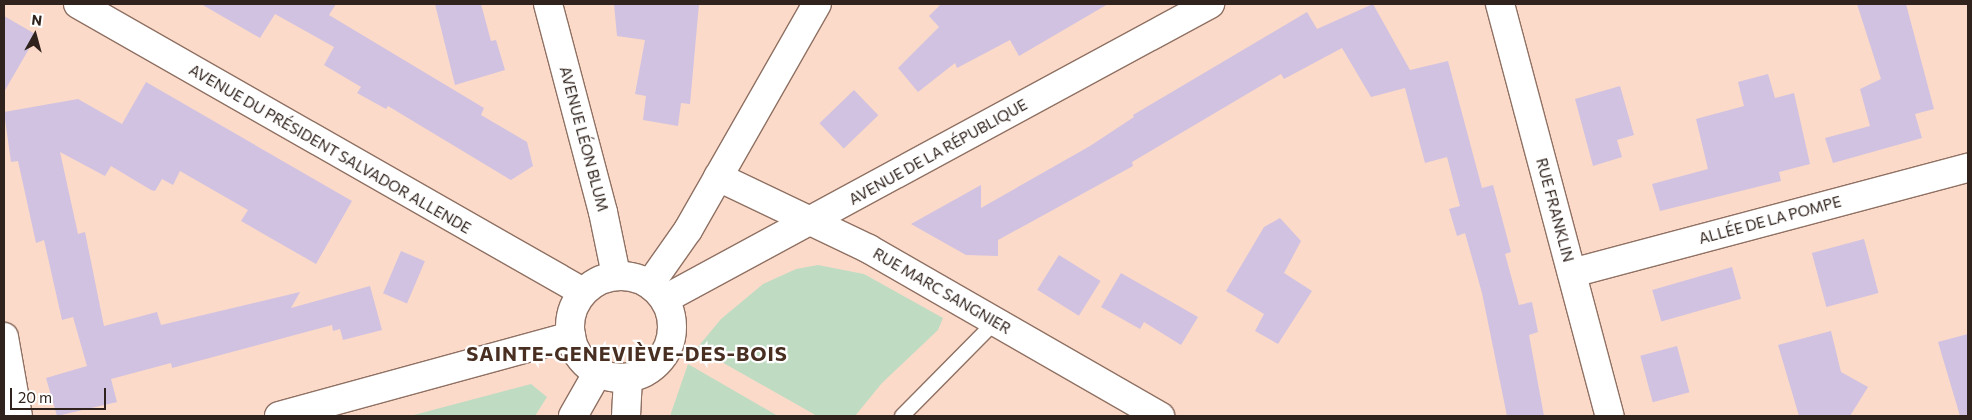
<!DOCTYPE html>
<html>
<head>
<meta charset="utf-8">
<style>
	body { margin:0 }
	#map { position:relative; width:1972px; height:420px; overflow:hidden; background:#fcdaca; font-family:Commissioner,sans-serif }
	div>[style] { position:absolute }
	.green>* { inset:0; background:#bfdcc2 }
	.building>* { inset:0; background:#d0c2e0; transform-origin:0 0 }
	.roads { filter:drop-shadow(1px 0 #8f7163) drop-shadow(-1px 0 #8f7163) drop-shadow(0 1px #8f7163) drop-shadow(0 -1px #8f7163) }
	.lane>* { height:14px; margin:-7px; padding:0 7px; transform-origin:7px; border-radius:7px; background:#fff }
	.street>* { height:28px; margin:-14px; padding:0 14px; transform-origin:14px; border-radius:14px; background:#fff }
	.street>.ring { margin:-14px; padding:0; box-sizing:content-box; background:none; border:28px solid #fff; border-radius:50% }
	span { translate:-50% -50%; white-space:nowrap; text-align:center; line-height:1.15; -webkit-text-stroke:4.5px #fff; paint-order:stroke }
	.street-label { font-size:15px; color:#30231d }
	.district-label { font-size:20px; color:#482f22; font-weight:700; letter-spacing:1px }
	.frame { position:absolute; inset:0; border:5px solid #30231d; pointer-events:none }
	.north { position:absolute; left:10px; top:10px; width:50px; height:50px; -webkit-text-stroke:4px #fff; paint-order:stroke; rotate:7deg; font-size:14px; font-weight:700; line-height:20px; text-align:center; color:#30231d }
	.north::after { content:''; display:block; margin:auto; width:18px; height:22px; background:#30231d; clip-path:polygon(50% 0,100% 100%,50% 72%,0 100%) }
	.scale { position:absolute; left:10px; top:388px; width:96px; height:22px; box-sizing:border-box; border:2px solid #30231d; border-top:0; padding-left:6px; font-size:15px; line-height:18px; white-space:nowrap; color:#30231d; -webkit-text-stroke:4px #fff; paint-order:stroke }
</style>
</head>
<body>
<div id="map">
	<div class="green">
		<i style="clip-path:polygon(818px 265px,864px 274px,943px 318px,938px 330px,882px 383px,855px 416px,817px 416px,697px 348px,721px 319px,763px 284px,796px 269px)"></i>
		<i style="clip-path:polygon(688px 364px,778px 416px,670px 416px)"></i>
		<i style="clip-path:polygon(531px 384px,547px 397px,535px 416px,410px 416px)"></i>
	</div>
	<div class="building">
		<i style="clip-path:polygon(201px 4px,336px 4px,329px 15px,484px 108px,481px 115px,527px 142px,533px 166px,511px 180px,388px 106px,386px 109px,357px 93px,361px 87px,324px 65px,334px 47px,275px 14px,260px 38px)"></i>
		<i style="clip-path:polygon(435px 4px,481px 4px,491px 41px,496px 40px,505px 70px,455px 85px)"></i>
		<i style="clip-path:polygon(614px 4px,699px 4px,690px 104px,681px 103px,678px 126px,643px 120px,646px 96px,635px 94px,645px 40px,617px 36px)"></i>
		<i style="clip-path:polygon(941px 4px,1108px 4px,1019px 56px,1010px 40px,957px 68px,955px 63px,918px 92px,898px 68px,939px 27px,929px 16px)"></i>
		<i style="clip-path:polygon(1373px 4px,1410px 70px,1448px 61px,1482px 188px,1493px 185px,1511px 252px,1505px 254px,1519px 305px,1532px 302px,1538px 332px,1529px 335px,1544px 416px,1507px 416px,1482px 293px,1465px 233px,1457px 236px,1449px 209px,1460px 206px,1447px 157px,1425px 163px,1405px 88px,1371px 97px,1342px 48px,1284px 79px,1281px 74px,1132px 162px,1133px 166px,998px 240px,998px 256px,966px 255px,911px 224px,981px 185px,981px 208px,1090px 146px,1134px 117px,1133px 115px,1307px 12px,1317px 29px)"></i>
		<i style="clip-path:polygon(1857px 4px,1906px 4px,1934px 109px,1915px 114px,1922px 138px,1833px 163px,1825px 138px,1870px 126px,1860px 89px,1881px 79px)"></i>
		<i style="clip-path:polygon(4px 16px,37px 35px,4px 92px)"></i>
		<i style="clip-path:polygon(1768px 74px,1775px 98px,1794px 93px,1810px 164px,1779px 172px,1781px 181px,1660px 211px,1652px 184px,1708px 169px,1696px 119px,1744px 106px,1738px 82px)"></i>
		<i style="clip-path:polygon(146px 82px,352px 201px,316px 264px,241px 221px,248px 210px,180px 171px,173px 185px,162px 179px,155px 191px,151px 190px,111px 166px,105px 176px,60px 152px,78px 234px,85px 232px,104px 326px,157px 312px,161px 325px,300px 292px,291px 308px,370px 286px,382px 330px,343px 340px,340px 329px,333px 331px,332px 325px,172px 368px,171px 363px,111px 379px,117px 402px,57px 416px,46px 378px,87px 366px,73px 317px,62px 320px,44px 240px,36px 243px,18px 161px,11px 162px,4px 112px,78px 99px,122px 124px)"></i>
		<i style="clip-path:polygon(1620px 86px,1634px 135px,1617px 140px,1622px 157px,1593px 166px,1575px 99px)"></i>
		<i style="left:854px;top:90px;width:35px;height:48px;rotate:46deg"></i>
		<i style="clip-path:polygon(1280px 218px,1301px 241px,1284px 273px,1312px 291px,1278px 344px,1255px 331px,1264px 314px,1226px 291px,1264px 227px)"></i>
		<i style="left:1864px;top:239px;width:56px;height:54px;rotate:75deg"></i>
		<i style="left:401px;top:251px;width:26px;height:46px;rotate:23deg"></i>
		<i style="left:1059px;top:255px;width:49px;height:41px;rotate:32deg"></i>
		<i style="left:1732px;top:267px;width:33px;height:83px;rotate:74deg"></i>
		<i style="clip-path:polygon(1121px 273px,1198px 317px,1181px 345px,1144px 322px,1140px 329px,1101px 307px)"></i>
		<i style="clip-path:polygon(1831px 331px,1841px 372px,1868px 387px,1850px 416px,1799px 416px,1778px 345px)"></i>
		<i style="clip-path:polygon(1968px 334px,1968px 416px,1960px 416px,1938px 342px)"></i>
		<i style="left:1677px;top:346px;width:48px;height:38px;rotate:75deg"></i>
	</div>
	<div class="roads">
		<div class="lane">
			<i style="left:902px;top:416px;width:132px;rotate:-45.3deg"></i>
		</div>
		<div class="street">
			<i style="left:78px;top:4px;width:581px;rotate:29.7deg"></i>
			<i style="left:548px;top:4px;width:215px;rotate:75.2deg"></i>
			<i style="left:603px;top:212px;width:64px;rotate:78.3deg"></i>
			<i style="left:1500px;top:4px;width:426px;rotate:75.1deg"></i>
			<i style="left:718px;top:177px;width:167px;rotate:25.5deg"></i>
			<i style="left:869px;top:249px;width:336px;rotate:29.9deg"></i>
			<i style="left:1572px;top:273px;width:410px;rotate:-14.9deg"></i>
			<i class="ring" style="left:570px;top:276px;width:74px;height:74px"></i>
			<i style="left:650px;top:284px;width:66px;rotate:-54.9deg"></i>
			<i style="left:688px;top:230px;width:260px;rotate:-60.3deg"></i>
			<i style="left:665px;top:299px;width:620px;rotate:-28.43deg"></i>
			<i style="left:4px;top:337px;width:80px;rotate:80deg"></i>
			<i style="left:279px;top:416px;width:303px;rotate:-15.3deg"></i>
			<i style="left:573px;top:416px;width:51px;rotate:-60.4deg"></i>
			<i style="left:626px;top:416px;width:38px;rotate:-87deg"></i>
		</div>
	</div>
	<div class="street-label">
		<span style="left:584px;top:139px;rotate:75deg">AVENUE LÉON BLUM</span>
		<span style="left:330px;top:149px;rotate:30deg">AVENUE DU PRÉSIDENT SALVADOR ALLENDE</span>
		<span style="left:938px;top:152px;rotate:-29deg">AVENUE DE LA RÉPUBLIQUE</span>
		<span style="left:1555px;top:210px;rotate:75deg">RUE FRANKLIN</span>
		<span style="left:1770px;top:220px;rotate:-15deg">ALLÉE DE LA POMPE</span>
		<span style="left:942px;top:291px;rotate:30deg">RUE MARC SANGNIER</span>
	</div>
	<div class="district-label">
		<span style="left:627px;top:353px">SAINTE-GENEVIÈVE-DES-BOIS</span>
	</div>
	<div class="frame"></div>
	<div class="north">N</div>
	<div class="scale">20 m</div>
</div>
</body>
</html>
